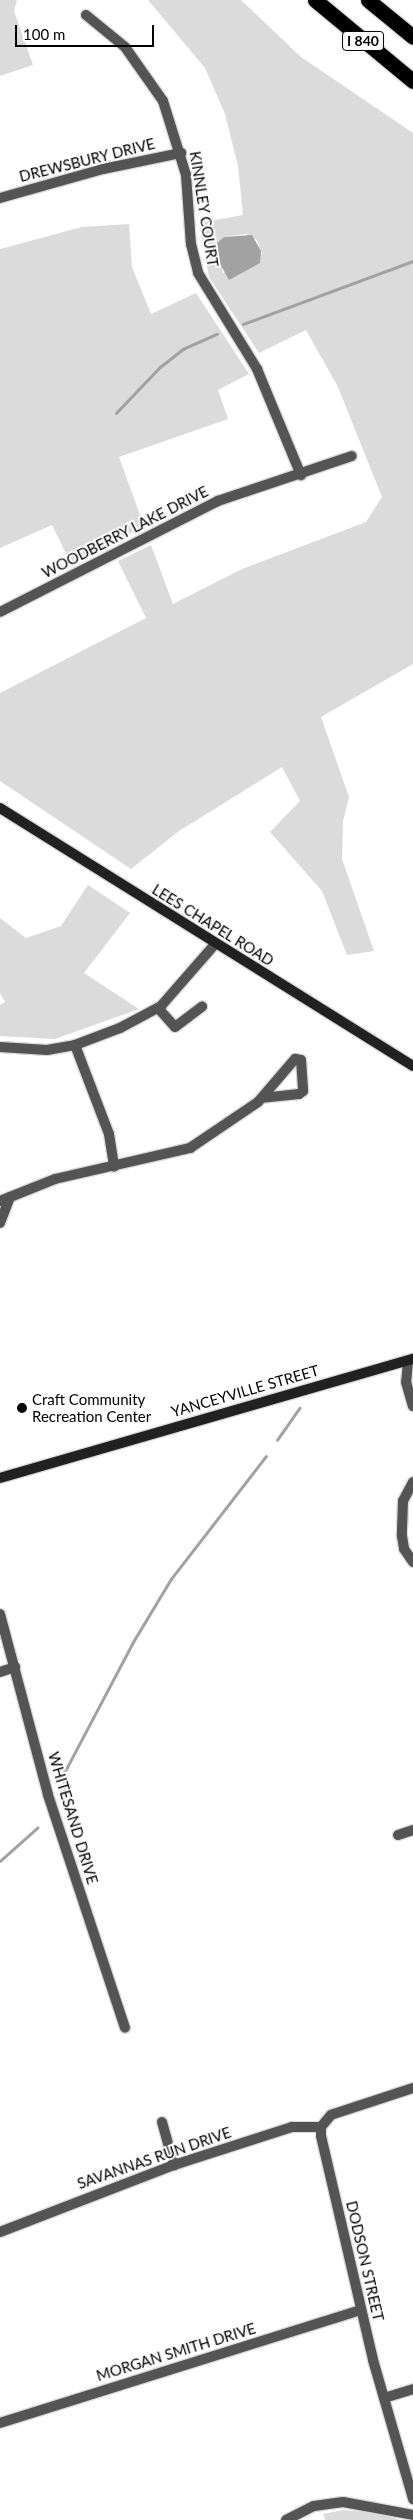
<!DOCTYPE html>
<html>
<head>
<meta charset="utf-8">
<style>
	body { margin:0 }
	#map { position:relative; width:413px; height:2520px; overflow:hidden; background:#fff; font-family:Lato,sans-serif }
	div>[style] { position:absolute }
	.green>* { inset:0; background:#dbdbdb }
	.water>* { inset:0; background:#a2a2a2 }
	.stream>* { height:2.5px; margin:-1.25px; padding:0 1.25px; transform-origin:1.25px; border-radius:1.25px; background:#a2a2a2 }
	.roads { filter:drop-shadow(1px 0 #dbdbdb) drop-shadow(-1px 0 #dbdbdb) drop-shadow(0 1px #dbdbdb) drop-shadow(0 -1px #dbdbdb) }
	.minor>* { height:10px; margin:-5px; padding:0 5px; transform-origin:5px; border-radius:5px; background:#545454 }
	.secondary>* { height:10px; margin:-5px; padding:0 5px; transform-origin:5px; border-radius:5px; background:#212121 }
	.motorway>* { height:15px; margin:-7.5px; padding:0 7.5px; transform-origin:7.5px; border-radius:7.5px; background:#000 }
	.dots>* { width:14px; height:14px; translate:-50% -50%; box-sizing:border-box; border:2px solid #fff; border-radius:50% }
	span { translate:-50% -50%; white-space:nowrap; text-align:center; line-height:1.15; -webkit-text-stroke:4px #fff; paint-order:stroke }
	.shield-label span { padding:1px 4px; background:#fff; border:1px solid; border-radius:4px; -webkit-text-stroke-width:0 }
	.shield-label { font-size:14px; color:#000; font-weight:700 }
	.street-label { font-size:15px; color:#000 }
	.poi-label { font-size:15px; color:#000 }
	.left { translate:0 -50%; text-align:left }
	.scale { position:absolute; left:15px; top:25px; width:139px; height:22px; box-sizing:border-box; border:2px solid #000; border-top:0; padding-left:6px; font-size:15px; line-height:18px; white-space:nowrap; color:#000; -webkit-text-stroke:4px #fff; paint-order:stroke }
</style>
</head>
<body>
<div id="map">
	<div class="green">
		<i style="clip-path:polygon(0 0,17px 0,14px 11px,33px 65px,0 76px)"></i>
		<i style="clip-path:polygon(evenodd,148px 0,241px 0,301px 57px,413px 133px,413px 664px,321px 717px,349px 797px,343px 821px,342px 859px,374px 951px,347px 955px,322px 891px,270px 832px,300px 801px,282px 767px,179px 831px,131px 869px,0 781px,0 693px,146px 618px,118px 561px,151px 545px,173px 604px,242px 569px,366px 522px,382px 497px,338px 387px,306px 330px,259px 353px,209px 277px,199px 223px,243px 215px,238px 166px,225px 114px,205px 68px,148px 0,246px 234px,257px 240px,262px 254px,223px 273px,217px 243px,224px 237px,246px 234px)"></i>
		<i style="clip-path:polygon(129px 224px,132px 267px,151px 314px,196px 293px,249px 374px,218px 390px,228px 419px,119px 457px,144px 526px,71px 564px,52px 525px,0 548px,0 249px,82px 227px)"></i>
		<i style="clip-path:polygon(88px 885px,130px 913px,84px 973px,139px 1009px,55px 1039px,0 1036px,0 1005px,5px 1002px,0 993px,0 918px,26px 938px,61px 926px)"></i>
		<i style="clip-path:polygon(343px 2510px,379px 2513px,400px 2520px,325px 2520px,323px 2514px)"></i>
	</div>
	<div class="water">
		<i style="clip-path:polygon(252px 235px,261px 251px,260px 263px,229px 280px,219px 262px,217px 243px,224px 237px)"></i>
	</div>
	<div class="stream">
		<i style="left:243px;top:324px;width:181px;rotate:-20.3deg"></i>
		<i style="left:116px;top:413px;width:64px;rotate:-46.3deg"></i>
		<i style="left:160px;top:367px;width:29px;rotate:-38deg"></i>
		<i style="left:183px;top:349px;width:37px;rotate:-24deg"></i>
		<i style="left:277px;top:1440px;width:39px;rotate:-55deg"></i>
		<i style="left:65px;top:1807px;width:34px;rotate:-92deg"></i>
		<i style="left:64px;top:1773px;width:148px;rotate:-62.2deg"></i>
		<i style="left:133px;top:1642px;width:74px;rotate:-58.9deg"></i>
		<i style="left:171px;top:1579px;width:155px;rotate:-52.3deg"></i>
		<i style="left:0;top:1861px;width:50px;rotate:-41.7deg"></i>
	</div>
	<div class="roads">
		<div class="minor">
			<i style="left:86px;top:15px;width:50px;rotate:39.4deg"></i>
			<i style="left:125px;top:47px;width:66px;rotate:54.9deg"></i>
			<i style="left:163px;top:101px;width:77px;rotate:72.7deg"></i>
			<i style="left:186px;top:175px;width:69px;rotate:85.9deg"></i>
			<i style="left:191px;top:244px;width:30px;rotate:76deg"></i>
			<i style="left:198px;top:273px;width:113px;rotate:58.4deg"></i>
			<i style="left:257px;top:369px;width:115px;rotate:67.5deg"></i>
			<i style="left:0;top:198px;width:107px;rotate:-15.7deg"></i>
			<i style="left:103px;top:169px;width:80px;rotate:-11.6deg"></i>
			<i style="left:0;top:612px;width:245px;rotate:-27deg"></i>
			<i style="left:218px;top:501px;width:141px;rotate:-18.6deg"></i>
			<i style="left:158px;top:1008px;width:25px;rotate:48deg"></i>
			<i style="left:175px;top:1027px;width:34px;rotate:-37deg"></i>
			<i style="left:75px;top:1045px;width:95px;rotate:69.1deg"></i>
			<i style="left:109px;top:1134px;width:33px;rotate:81deg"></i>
			<i style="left:0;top:1047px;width:47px;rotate:3.7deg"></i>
			<i style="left:47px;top:1050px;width:28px;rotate:-10deg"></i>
			<i style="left:75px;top:1045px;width:48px;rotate:-20.7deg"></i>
			<i style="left:120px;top:1028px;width:47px;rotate:-28.2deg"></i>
			<i style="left:161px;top:1006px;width:82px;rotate:-48.9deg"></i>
			<i style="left:0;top:1201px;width:59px;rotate:-21.8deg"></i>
			<i style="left:55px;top:1179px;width:139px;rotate:-12.9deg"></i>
			<i style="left:190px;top:1148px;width:82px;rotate:-34.1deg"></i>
			<i style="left:258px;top:1102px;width:57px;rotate:-49.3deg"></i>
			<i style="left:295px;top:1059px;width:6px;rotate:9deg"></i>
			<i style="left:301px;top:1060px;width:31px;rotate:86deg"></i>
			<i style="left:303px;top:1091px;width:5px;rotate:143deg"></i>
			<i style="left:299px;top:1094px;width:37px;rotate:174deg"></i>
			<i style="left:0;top:1223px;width:28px;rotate:-69deg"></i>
			<i style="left:408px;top:1361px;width:21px;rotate:95deg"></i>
			<i style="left:406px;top:1382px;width:25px;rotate:74deg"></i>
			<i style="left:413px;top:1482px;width:21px;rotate:118deg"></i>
			<i style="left:403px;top:1501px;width:35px;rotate:92deg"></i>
			<i style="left:402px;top:1536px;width:13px;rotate:81deg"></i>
			<i style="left:404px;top:1549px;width:16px;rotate:55deg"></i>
			<i style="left:0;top:1614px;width:187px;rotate:75.1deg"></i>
			<i style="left:48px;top:1795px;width:245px;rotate:71.7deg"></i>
			<i style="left:0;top:1672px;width:16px;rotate:-18deg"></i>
			<i style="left:398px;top:1835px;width:16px;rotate:-18deg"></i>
			<i style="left:413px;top:2088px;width:86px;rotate:161.8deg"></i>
			<i style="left:331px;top:2115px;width:16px;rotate:130deg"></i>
			<i style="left:321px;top:2127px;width:9px;rotate:90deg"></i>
			<i style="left:321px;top:2136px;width:230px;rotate:76.9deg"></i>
			<i style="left:373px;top:2360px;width:145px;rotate:73.9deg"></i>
			<i style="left:162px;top:2122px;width:45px;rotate:74.4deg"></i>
			<i style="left:0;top:2232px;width:186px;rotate:-21.1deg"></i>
			<i style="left:174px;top:2165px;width:124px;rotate:-17.9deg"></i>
			<i style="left:292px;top:2127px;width:29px"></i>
			<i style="left:384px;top:2398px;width:30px;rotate:-17deg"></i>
			<i style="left:0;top:2423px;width:378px;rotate:-17.4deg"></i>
			<i style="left:286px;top:2520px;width:31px;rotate:-27deg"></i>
			<i style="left:314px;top:2506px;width:29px;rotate:-8deg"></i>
			<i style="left:343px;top:2502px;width:71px;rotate:10.5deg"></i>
		</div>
		<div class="secondary">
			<i style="left:0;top:808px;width:487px;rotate:32deg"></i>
			<i style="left:0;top:1478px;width:430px;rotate:-16.1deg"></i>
		</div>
		<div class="motorway">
			<i style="left:315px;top:0;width:127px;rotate:39.6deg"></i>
			<i style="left:368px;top:0;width:58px;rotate:39.4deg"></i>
		</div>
	</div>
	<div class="dots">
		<i style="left:22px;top:1408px;background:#000"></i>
	</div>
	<div class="shield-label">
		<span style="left:363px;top:41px">I 840</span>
	</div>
	<div class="street-label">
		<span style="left:87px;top:160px;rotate:-14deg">DREWSBURY DRIVE</span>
		<span style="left:204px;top:209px;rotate:81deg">KINNLEY COURT</span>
		<span style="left:125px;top:532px;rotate:-27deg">WOODBERRY LAKE DRIVE</span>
		<span style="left:213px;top:925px;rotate:32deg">LEES CHAPEL ROAD</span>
		<span style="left:245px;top:1391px;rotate:-16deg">YANCEYVILLE STREET</span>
		<span style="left:73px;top:1818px;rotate:73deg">WHITESAND DRIVE</span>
		<span style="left:154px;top:2158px;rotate:-19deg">SAVANNAS RUN DRIVE</span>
		<span style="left:365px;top:2261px;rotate:77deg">DODSON STREET</span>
		<span style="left:176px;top:2352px;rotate:-17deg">MORGAN SMITH DRIVE</span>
	</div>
	<div class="poi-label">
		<span class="left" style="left:32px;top:1408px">Craft Community<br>Recreation Center</span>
	</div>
	<div class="scale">100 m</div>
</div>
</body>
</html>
